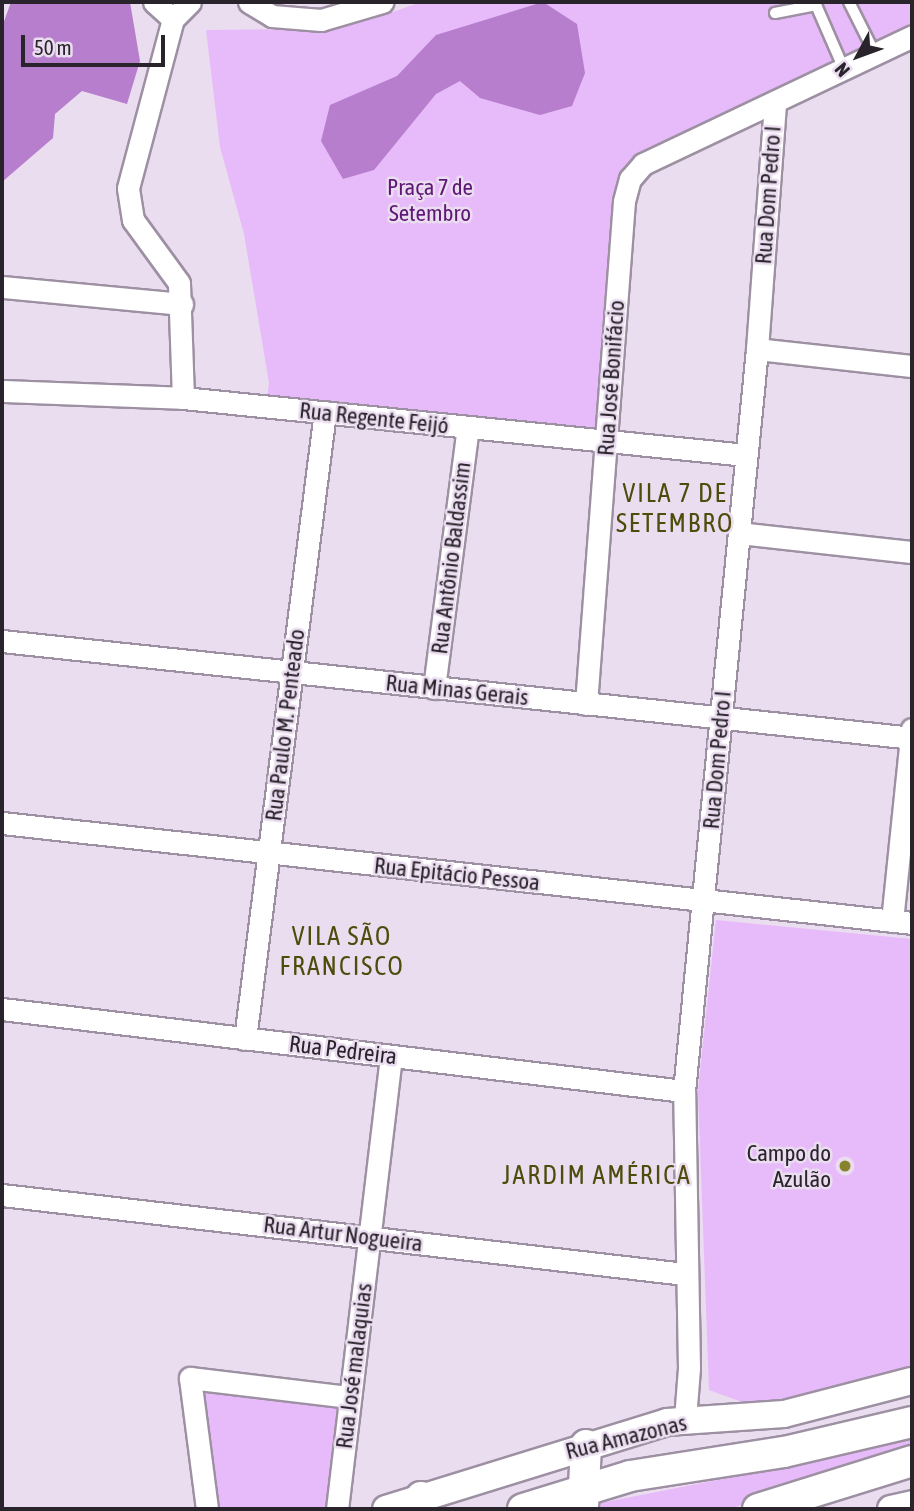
<!DOCTYPE html>
<html>
<head>
<meta charset="utf-8">
<style>
	body { margin:0 }
	#map { position:relative; width:914px; height:1511px; overflow:hidden; background:#ebddf0; font-family:"Asap Condensed",sans-serif }
	div>[style] { position:absolute }
	.green>* { inset:0; background:#e7baf9 }
	.water>* { inset:0; background:#b77ecd }
	.roads { filter:drop-shadow(2px 0 #9d90a2) drop-shadow(-2px 0 #9d90a2) drop-shadow(0 2px #9d90a2) drop-shadow(0 -2px #9d90a2) }
	.service>* { height:10px; margin:-5px; padding:0 5px; transform-origin:5px; border-radius:5px; background:#fff }
	.minor>* { height:21px; margin:-10.5px; padding:0 10.5px; transform-origin:10.5px; border-radius:10.5px; background:#fff }
	.tertiary>* { height:26px; margin:-13px; padding:0 13px; transform-origin:13px; border-radius:13px; background:#fff }
	.secondary>* { height:30px; margin:-15px; padding:0 15px; transform-origin:15px; border-radius:15px; background:#fff }
	.dots>* { width:19px; height:19px; translate:-50% -50%; box-sizing:border-box; border:4px solid #ebddf0; border-radius:50% }
	span { translate:-50% -50%; white-space:nowrap; text-align:center; line-height:1.15; -webkit-text-stroke:5px #ebddf0; paint-order:stroke }
	.park-label { font-size:23px; color:#601878 }
	.street-label { font-size:23px; color:#29242b }
	.poi-label { font-size:23px; color:#29242b }
	.right { translate:-100% -50%; text-align:right }
	.quarter-label { font-size:26px; color:#4e4b0b; letter-spacing:2px }
	.frame { position:absolute; inset:0; border:4px solid #29242b; pointer-events:none }
	.north { position:absolute; left:823px; top:21px; width:70px; height:70px; -webkit-text-stroke:5px #ebddf0; paint-order:stroke; rotate:229deg; font-size:19px; font-weight:700; line-height:28px; text-align:center; color:#29242b }
	.north::after { content:''; display:block; margin:auto; width:24px; height:32px; background:#29242b; clip-path:polygon(50% 0,100% 100%,50% 72%,0 100%) }
	.scale { position:absolute; left:21px; top:35px; width:144px; height:32px; box-sizing:border-box; border:4px solid #29242b; border-top:0; padding-left:9px; font-size:21px; line-height:24px; white-space:nowrap; color:#29242b; -webkit-text-stroke:5px #ebddf0; paint-order:stroke }
</style>
</head>
<body>
<div id="map">
	<div class="green">
		<i style="clip-path:polygon(421px 2px,912px 2px,912px 34px,627px 178px,597px 436px,266px 405px,269px 383px,244px 234px,220px 147px,206px 30px,322px 29px,373px 19px)"></i>
		<i style="clip-path:polygon(716px 920px,912px 939px,912px 1368px,780px 1404px,742px 1402px,709px 1390px,698px 1090px)"></i>
		<i style="clip-path:polygon(199px 1391px,337px 1405px,328px 1509px,215px 1509px)"></i>
		<i style="clip-path:polygon(912px 1432px,912px 1457px,728px 1509px,570px 1509px,743px 1475px)"></i>
	</div>
	<div class="water">
		<i style="clip-path:polygon(11px 2px,130px 2px,140px 61px,127px 104px,82px 91px,55px 114px,53px 138px,2px 182px,2px 27px)"></i>
		<i style="clip-path:polygon(543px 2px,577px 24px,585px 73px,572px 106px,540px 115px,480px 98px,460px 81px,436px 94px,374px 170px,343px 179px,321px 141px,330px 105px,397px 76px,436px 35px)"></i>
	</div>
	<div class="roads">
		<div class="service">
			<i style="left:849px;top:2px;width:58px;rotate:63.4deg"></i>
			<i style="left:775px;top:13px;width:42px;rotate:-11deg"></i>
			<i style="left:816px;top:5px;width:70px;rotate:66.4deg"></i>
		</div>
		<div class="minor">
			<i style="left:154px;top:2px;width:25px;rotate:42deg"></i>
			<i style="left:249px;top:2px;width:27px;rotate:31deg"></i>
			<i style="left:272px;top:16px;width:49px;rotate:4.7deg"></i>
			<i style="left:321px;top:20px;width:64px;rotate:-16.4deg"></i>
			<i style="left:2px;top:287px;width:181px;rotate:5.4deg"></i>
			<i style="left:757px;top:349px;width:156px;rotate:6.3deg"></i>
			<i style="left:2px;top:391px;width:181px;rotate:2.2deg"></i>
			<i style="left:183px;top:398px;width:566px;rotate:5.78deg"></i>
			<i style="left:183px;top:398px;width:115px;rotate:-92deg"></i>
			<i style="left:179px;top:283px;width:78px;rotate:-126.1deg"></i>
			<i style="left:133px;top:220px;width:32px;rotate:-99deg"></i>
			<i style="left:128px;top:188px;width:175px;rotate:-75.1deg"></i>
			<i style="left:173px;top:19px;width:24px;rotate:-45deg"></i>
			<i style="left:739px;top:533px;width:174px;rotate:6.3deg"></i>
			<i style="left:2px;top:641px;width:915px;rotate:6.08deg"></i>
			<i style="left:434px;top:688px;width:263px;rotate:-82.6deg"></i>
			<i style="left:586px;top:704px;width:504px;rotate:-85.68deg"></i>
			<i style="left:624px;top:201px;width:23px;rotate:-75deg"></i>
			<i style="left:630px;top:179px;width:20px;rotate:-49deg"></i>
			<i style="left:643px;top:164px;width:298px;rotate:-25.4deg"></i>
			<i style="left:2px;top:823px;width:915px;rotate:6.27deg"></i>
			<i style="left:892px;top:921px;width:193px;rotate:-84.1deg"></i>
			<i style="left:2px;top:1009px;width:687px;rotate:6.86deg"></i>
			<i style="left:245px;top:1039px;width:632px;rotate:-82.73deg"></i>
			<i style="left:2px;top:1195px;width:688px;rotate:6.6deg"></i>
			<i style="left:685px;top:1419px;width:51px;rotate:-85.5deg"></i>
			<i style="left:689px;top:1368px;width:277px;rotate:-91deg"></i>
			<i style="left:684px;top:1091px;width:746px;rotate:-84.38deg"></i>
			<i style="left:757px;top:349px;width:248px;rotate:-85.8deg"></i>
			<i style="left:207px;top:1509px;width:132px;rotate:-97.4deg"></i>
			<i style="left:190px;top:1378px;width:161px;rotate:6.8deg"></i>
			<i style="left:337px;top:1509px;width:456px;rotate:-83.2deg"></i>
		</div>
		<div class="tertiary">
			<i style="left:386px;top:1509px;width:294px;rotate:-17.2deg"></i>
			<i style="left:667px;top:1422px;width:117px;rotate:-3.9deg"></i>
			<i style="left:784px;top:1414px;width:132px;rotate:-14.5deg"></i>
			<i style="left:891px;top:1509px;width:22px;rotate:-13deg"></i>
		</div>
		<div class="secondary">
			<i style="left:421px;top:1497px;width:12px;rotate:90deg"></i>
			<i style="left:583px;top:1507px;width:62px;rotate:-87.2deg"></i>
			<i style="left:523px;top:1509px;width:112px;rotate:-17.1deg"></i>
			<i style="left:630px;top:1476px;width:156px;rotate:-8.9deg"></i>
			<i style="left:784px;top:1452px;width:131px;rotate:-13.2deg"></i>
			<i style="left:758px;top:1509px;width:161px;rotate:-17.3deg"></i>
		</div>
	</div>
	<div class="dots">
		<i style="left:845px;top:1166px;background:#87832b"></i>
	</div>
	<div class="park-label">
		<span style="left:430px;top:200px">Praça 7 de<br>Setembro</span>
	</div>
	<div class="street-label">
		<span style="left:768px;top:195px;rotate:-86deg">Rua Dom Pedro I</span>
		<span style="left:611px;top:378px;rotate:-86deg">Rua José Bonifácio</span>
		<span style="left:374px;top:418px;rotate:6deg">Rua Regente Feijó</span>
		<span style="left:451px;top:558px;rotate:-83deg">Rua Antônio Baldassim</span>
		<span style="left:457px;top:690px;rotate:6deg">Rua Minas Gerais</span>
		<span style="left:285px;top:725px;rotate:-83deg">Rua Paulo M. Penteado</span>
		<span style="left:717px;top:760px;rotate:-85deg">Rua Dom Pedro I</span>
		<span style="left:457px;top:874px;rotate:6deg">Rua Epitácio Pessoa</span>
		<span style="left:343px;top:1050px;rotate:7deg">Rua Pedreira</span>
		<span style="left:343px;top:1234px;rotate:7deg">Rua Artur Nogueira</span>
		<span style="left:354px;top:1366px;rotate:-83deg">Rua José malaquias</span>
		<span style="left:626px;top:1437px;rotate:-14deg">Rua Amazonas</span>
	</div>
	<div class="poi-label">
		<span class="right" style="left:831px;top:1166px">Campo do<br>Azulão</span>
	</div>
	<div class="quarter-label">
		<span style="left:675px;top:509px">VILA 7 DE<br>SETEMBRO</span>
		<span style="left:342px;top:952px">VILA SÃO<br>FRANCISCO</span>
		<span style="left:597px;top:1176px">JARDIM AMÉRICA</span>
	</div>
	<div class="frame"></div>
	<div class="north">N</div>
	<div class="scale">50 m</div>
</div>
</body>
</html>
